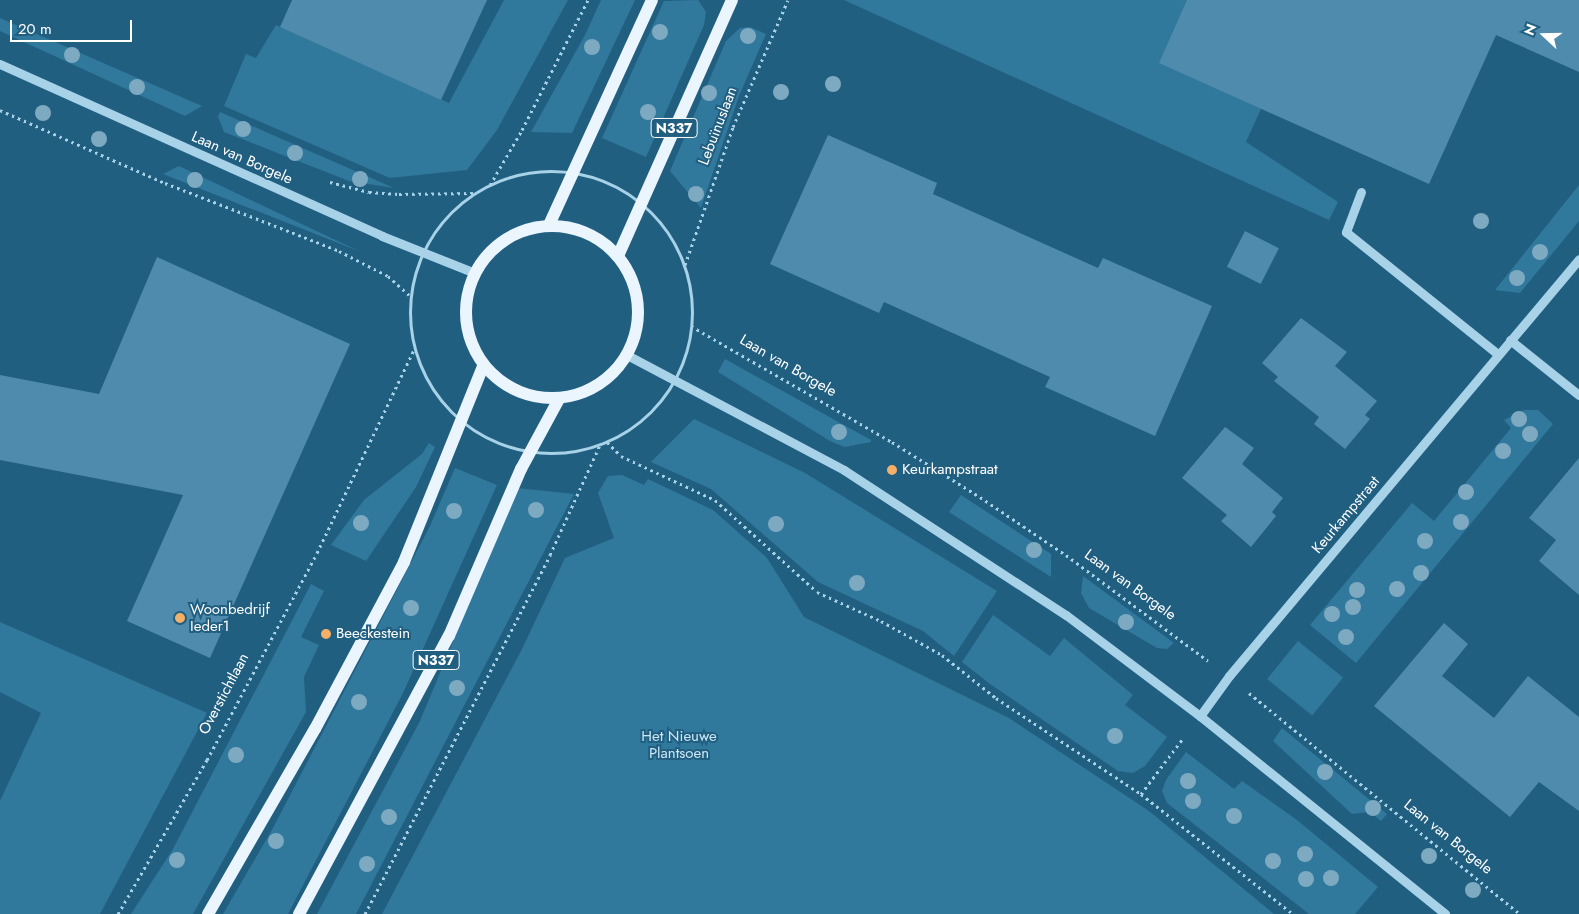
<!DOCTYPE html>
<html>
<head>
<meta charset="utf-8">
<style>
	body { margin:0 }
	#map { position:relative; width:1579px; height:914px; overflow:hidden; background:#215f81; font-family:Jost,sans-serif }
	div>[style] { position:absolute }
	.green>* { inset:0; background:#31789d; transform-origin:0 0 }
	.building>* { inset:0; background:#4e8bac; transform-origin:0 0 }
	.path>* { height:3px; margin-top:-1.5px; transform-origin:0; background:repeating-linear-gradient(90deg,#a7d2e8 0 2.5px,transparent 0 6.5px) }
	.path>.ring { margin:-1.5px; padding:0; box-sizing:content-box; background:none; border:3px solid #a7d2e8; border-radius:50% }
	.minor>* { height:9px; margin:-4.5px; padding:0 4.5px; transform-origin:4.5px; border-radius:4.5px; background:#a7d2e8 }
	.major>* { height:12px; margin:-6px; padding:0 6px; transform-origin:6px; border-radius:6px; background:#eaf5fd }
	.major>.ring { margin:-6px; padding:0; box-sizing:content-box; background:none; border:12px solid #eaf5fd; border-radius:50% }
	.trees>* { width:16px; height:16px; margin:-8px; border-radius:50%; background:#7eaac1 }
	.dots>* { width:14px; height:14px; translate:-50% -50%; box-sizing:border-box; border:2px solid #215f81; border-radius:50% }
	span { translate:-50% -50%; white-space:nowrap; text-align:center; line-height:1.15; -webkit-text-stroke:4px #215f81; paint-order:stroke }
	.shield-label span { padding:1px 4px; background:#215f81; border:1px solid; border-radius:4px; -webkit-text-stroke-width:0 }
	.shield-label { font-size:14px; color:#fff; font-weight:700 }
	.street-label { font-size:15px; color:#fff }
	.poi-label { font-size:15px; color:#fff }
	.left { translate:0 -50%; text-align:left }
	.park-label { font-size:15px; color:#cbe7f6 }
	.north { position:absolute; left:1519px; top:10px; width:50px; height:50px; -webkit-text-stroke:4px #215f81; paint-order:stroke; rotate:291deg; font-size:14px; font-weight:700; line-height:20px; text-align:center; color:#fff }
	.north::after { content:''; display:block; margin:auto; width:18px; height:22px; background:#fff; clip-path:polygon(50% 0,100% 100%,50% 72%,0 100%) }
	.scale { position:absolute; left:10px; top:20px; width:122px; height:22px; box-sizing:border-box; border:2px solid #fff; border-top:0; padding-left:6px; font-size:15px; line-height:18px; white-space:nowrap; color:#fff; -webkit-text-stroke:4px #215f81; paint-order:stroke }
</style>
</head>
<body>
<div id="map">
	<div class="green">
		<i style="clip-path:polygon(504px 0,568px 0,497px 130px,467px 170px,390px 178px,224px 106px,246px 54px,256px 58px,276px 25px,449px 103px)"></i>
		<i style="clip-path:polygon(601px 0,635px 0,572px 133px,531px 132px,585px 35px)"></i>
		<i style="clip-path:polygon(698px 0,706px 12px,704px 25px,646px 157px,602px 138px,664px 1px)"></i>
		<i style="clip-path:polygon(844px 0,1310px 0,1246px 142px,1338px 202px,1329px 220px)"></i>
		<i style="clip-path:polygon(0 18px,202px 106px,185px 116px,0 31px)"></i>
		<i style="clip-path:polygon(750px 27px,766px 34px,739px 96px,701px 208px,670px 171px,726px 41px,740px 28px)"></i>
		<i style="clip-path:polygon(220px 112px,394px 188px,349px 181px,224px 132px,218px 117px)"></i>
		<i style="clip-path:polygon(179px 166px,361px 252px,163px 174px)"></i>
		<i style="clip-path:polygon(1579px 185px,1579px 221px,1520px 293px,1495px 290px)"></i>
		<i style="clip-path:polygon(725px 359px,871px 440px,871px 442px,845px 447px,830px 441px,718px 372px)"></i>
		<i style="clip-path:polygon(1524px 410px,1538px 410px,1553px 424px,1356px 663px,1310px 625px,1412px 503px,1434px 521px,1511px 428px,1504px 420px)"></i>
		<i style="clip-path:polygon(694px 419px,805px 473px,997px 591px,954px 656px,923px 631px,818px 582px,711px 489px,651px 462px)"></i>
		<i style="clip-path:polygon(429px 443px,435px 447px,416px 487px,366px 561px,331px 545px,364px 500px,422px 454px)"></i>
		<i style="clip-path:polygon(455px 468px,497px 485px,403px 693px,288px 914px,223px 914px,273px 828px,430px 526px)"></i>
		<i style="clip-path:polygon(622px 475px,644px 485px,648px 479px,713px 510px,767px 558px,804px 617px,1009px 718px,1149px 811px,1274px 914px,382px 914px,522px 649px,565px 558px,614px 538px,598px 493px,608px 476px)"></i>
		<i style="clip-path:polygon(517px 488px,574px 494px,356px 914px,317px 914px,420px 721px)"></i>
		<i style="clip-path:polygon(961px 495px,1051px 554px,1051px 577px,949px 512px)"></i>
		<i style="clip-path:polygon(1083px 576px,1174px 643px,1167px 649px,1157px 648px,1089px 608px,1081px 593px)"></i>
		<i style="clip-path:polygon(311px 584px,324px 591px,301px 637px,319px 645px,304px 677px,306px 712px,193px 914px,131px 914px,173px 849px)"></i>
		<i style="clip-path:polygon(993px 615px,1050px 656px,1064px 638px,1133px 695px,1125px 705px,1167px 737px,1145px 766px,1133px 773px,1118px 771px,990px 684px,962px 662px)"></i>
		<i style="clip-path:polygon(0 622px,207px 713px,100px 914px,0 914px,0 801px,41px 713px,0 692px)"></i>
		<i style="left:1298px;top:641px;width:58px;height:49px;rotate:39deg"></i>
		<i style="clip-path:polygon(1282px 728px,1387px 814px,1381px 821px,1370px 812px,1352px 814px,1273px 741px)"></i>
		<i style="clip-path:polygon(1186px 752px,1234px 789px,1242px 781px,1297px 820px,1378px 887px,1355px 914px,1309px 914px,1167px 803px,1162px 791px,1166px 780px)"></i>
	</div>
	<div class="building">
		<i style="clip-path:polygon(292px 0,487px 0,441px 100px,280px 27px)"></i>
		<i style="clip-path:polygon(1187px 0,1579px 0,1579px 72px,1496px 35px,1429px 184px,1159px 63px)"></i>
		<i style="clip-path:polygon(828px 135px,937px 183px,933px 194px,1098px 268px,1103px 258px,1212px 306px,1155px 436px,1045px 387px,1050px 377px,884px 302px,879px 313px,770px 264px)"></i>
		<i style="left:1245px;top:231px;width:38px;height:40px;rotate:27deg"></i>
		<i style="clip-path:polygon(157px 257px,350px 344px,210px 658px,127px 621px,183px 495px,0 460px,0 375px,99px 394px)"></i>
		<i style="clip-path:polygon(1301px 318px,1347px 352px,1335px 366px,1377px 401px,1365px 415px,1370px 419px,1345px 449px,1314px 424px,1319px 417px,1274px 381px,1278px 377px,1262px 363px)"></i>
		<i style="clip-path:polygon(1225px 427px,1254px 448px,1242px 464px,1283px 498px,1272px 512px,1276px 516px,1251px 547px,1221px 521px,1227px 515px,1182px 478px)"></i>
		<i style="clip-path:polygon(1579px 458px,1579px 595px,1539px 561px,1556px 540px,1529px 518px)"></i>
		<i style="clip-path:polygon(1444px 623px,1468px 644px,1442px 676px,1494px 718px,1528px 676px,1579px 717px,1579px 811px,1539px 782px,1510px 817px,1374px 706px)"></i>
	</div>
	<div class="path">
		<i style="left:0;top:110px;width:180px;rotate:23.9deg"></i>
		<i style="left:165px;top:183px;width:187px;rotate:21.3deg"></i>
		<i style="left:339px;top:251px;width:55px;rotate:27deg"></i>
		<i style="left:388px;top:276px;width:30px;rotate:42deg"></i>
		<i class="ring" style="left:410px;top:171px;width:279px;height:279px"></i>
		<i style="left:330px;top:182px;width:40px;rotate:14.4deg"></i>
		<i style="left:369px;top:192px;width:30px;rotate:4deg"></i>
		<i style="left:399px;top:194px;width:76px;rotate:-0.8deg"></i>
		<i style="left:490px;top:185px;width:64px;rotate:-59.8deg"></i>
		<i style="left:522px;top:130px;width:146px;rotate:-63.1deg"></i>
		<i style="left:685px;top:265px;width:146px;rotate:-70.8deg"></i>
		<i style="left:733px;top:127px;width:138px;rotate:-66.6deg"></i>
		<i style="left:691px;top:326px;width:232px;rotate:30deg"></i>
		<i style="left:892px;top:442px;width:104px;rotate:32deg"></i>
		<i style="left:980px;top:497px;width:104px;rotate:34deg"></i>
		<i style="left:1066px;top:555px;width:177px;rotate:36.7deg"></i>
		<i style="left:607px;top:442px;width:20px;rotate:45deg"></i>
		<i style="left:621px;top:456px;width:104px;rotate:25.1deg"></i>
		<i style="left:715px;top:500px;width:137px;rotate:42deg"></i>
		<i style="left:817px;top:592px;width:70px;rotate:24.4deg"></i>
		<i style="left:881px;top:621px;width:70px;rotate:29.1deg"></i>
		<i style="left:942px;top:655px;width:69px;rotate:38.5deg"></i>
		<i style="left:996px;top:698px;width:174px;rotate:33.5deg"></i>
		<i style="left:1141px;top:794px;width:194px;rotate:38.3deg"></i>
		<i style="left:1249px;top:693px;width:350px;rotate:39.2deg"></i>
		<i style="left:1141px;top:794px;width:71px;rotate:-53deg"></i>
		<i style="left:118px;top:914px;width:178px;rotate:-60deg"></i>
		<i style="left:207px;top:760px;width:234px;rotate:-62deg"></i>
		<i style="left:317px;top:553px;width:225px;rotate:-64.5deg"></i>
		<i style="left:365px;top:914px;width:404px;rotate:-62.7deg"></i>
		<i style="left:550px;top:555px;width:121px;rotate:-65.6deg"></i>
	</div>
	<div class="minor">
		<i style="left:0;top:64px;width:419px;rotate:24.2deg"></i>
		<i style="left:382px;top:236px;width:100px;rotate:21.7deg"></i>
		<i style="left:1361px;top:192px;width:43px;rotate:110.6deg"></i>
		<i style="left:1346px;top:232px;width:195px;rotate:38.8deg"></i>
		<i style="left:1510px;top:340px;width:88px;rotate:38.6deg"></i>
		<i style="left:627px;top:355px;width:246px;rotate:27.9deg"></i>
		<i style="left:844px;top:470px;width:265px;rotate:33.2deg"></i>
		<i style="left:1066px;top:615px;width:168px;rotate:37deg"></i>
		<i style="left:1200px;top:716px;width:315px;rotate:38.9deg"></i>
		<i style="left:1200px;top:716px;width:49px;rotate:-54.1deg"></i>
		<i style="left:1229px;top:676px;width:544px;rotate:-49.99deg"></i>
	</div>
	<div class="major">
		<i style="left:549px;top:225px;width:247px;rotate:-65.4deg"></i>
		<i class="ring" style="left:466px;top:226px;width:160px;height:160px"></i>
		<i style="left:618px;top:256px;width:280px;rotate:-66deg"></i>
		<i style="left:208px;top:914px;width:214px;rotate:-60deg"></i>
		<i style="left:315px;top:729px;width:189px;rotate:-61.9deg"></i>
		<i style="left:404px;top:562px;width:211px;rotate:-68deg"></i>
		<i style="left:299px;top:914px;width:316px;rotate:-61.7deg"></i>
		<i style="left:449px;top:636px;width:182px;rotate:-66.7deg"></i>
		<i style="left:521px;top:469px;width:80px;rotate:-61.5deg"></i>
	</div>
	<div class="trees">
		<i style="left:660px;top:32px"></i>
		<i style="left:748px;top:36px"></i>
		<i style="left:592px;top:47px"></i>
		<i style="left:72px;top:55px"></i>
		<i style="left:833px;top:84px"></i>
		<i style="left:137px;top:87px"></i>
		<i style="left:781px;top:92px"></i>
		<i style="left:709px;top:93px"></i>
		<i style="left:648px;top:112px"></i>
		<i style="left:43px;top:113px"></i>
		<i style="left:243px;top:129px"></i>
		<i style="left:99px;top:139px"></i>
		<i style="left:295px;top:153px"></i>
		<i style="left:360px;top:179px"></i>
		<i style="left:195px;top:180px"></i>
		<i style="left:696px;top:194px"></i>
		<i style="left:1481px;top:221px"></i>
		<i style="left:1540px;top:252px"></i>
		<i style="left:1517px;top:278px"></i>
		<i style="left:1519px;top:419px"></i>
		<i style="left:839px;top:432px"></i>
		<i style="left:1530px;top:434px"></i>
		<i style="left:1503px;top:451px"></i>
		<i style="left:1466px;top:492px"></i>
		<i style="left:536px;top:510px"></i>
		<i style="left:454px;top:511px"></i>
		<i style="left:1461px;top:522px"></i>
		<i style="left:361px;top:523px"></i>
		<i style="left:776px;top:524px"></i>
		<i style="left:1425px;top:541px"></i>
		<i style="left:1034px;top:550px"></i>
		<i style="left:1421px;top:573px"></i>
		<i style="left:857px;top:583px"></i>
		<i style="left:1397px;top:589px"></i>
		<i style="left:1357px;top:590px"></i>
		<i style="left:1353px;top:607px"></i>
		<i style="left:411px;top:608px"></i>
		<i style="left:1332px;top:614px"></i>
		<i style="left:1126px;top:622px"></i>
		<i style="left:1346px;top:637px"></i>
		<i style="left:457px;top:688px"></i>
		<i style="left:359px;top:702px"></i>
		<i style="left:1115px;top:736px"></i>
		<i style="left:236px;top:755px"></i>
		<i style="left:1325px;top:772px"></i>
		<i style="left:1188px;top:781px"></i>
		<i style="left:1193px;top:801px"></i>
		<i style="left:1373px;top:808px"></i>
		<i style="left:1234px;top:816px"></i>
		<i style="left:389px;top:817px"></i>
		<i style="left:276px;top:841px"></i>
		<i style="left:1305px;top:854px"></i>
		<i style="left:1429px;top:856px"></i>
		<i style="left:177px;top:860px"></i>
		<i style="left:1273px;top:861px"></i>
		<i style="left:367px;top:864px"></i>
		<i style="left:1331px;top:878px"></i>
		<i style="left:1306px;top:879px"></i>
		<i style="left:1473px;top:890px"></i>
	</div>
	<div class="dots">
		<i style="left:892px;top:470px;background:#f4af69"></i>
		<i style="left:180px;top:618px;background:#f4af69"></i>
		<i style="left:326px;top:634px;background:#f4af69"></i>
	</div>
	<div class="shield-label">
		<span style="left:674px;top:128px">N337</span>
		<span style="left:436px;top:660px">N337</span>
	</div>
	<div class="street-label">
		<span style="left:718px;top:126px;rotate:-69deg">Lebuïnuslaan</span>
		<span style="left:242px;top:158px;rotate:24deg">Laan van Borgele</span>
		<span style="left:788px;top:366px;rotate:30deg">Laan van Borgele</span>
		<span style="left:1346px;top:515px;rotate:-50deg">Keurkampstraat</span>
		<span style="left:1130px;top:585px;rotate:36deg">Laan van Borgele</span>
		<span style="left:224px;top:694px;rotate:-62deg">Overstichtlaan</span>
		<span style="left:1448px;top:837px;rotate:39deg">Laan van Borgele</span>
	</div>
	<div class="poi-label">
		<span class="left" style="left:902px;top:470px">Keurkampstraat</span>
		<span class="left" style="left:190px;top:618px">Woonbedrijf<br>Ieder1</span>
		<span class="left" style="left:336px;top:634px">Beeckestein</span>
	</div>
	<div class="park-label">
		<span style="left:679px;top:745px">Het Nieuwe<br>Plantsoen</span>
	</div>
	<div class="north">N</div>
	<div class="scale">20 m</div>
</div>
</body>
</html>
